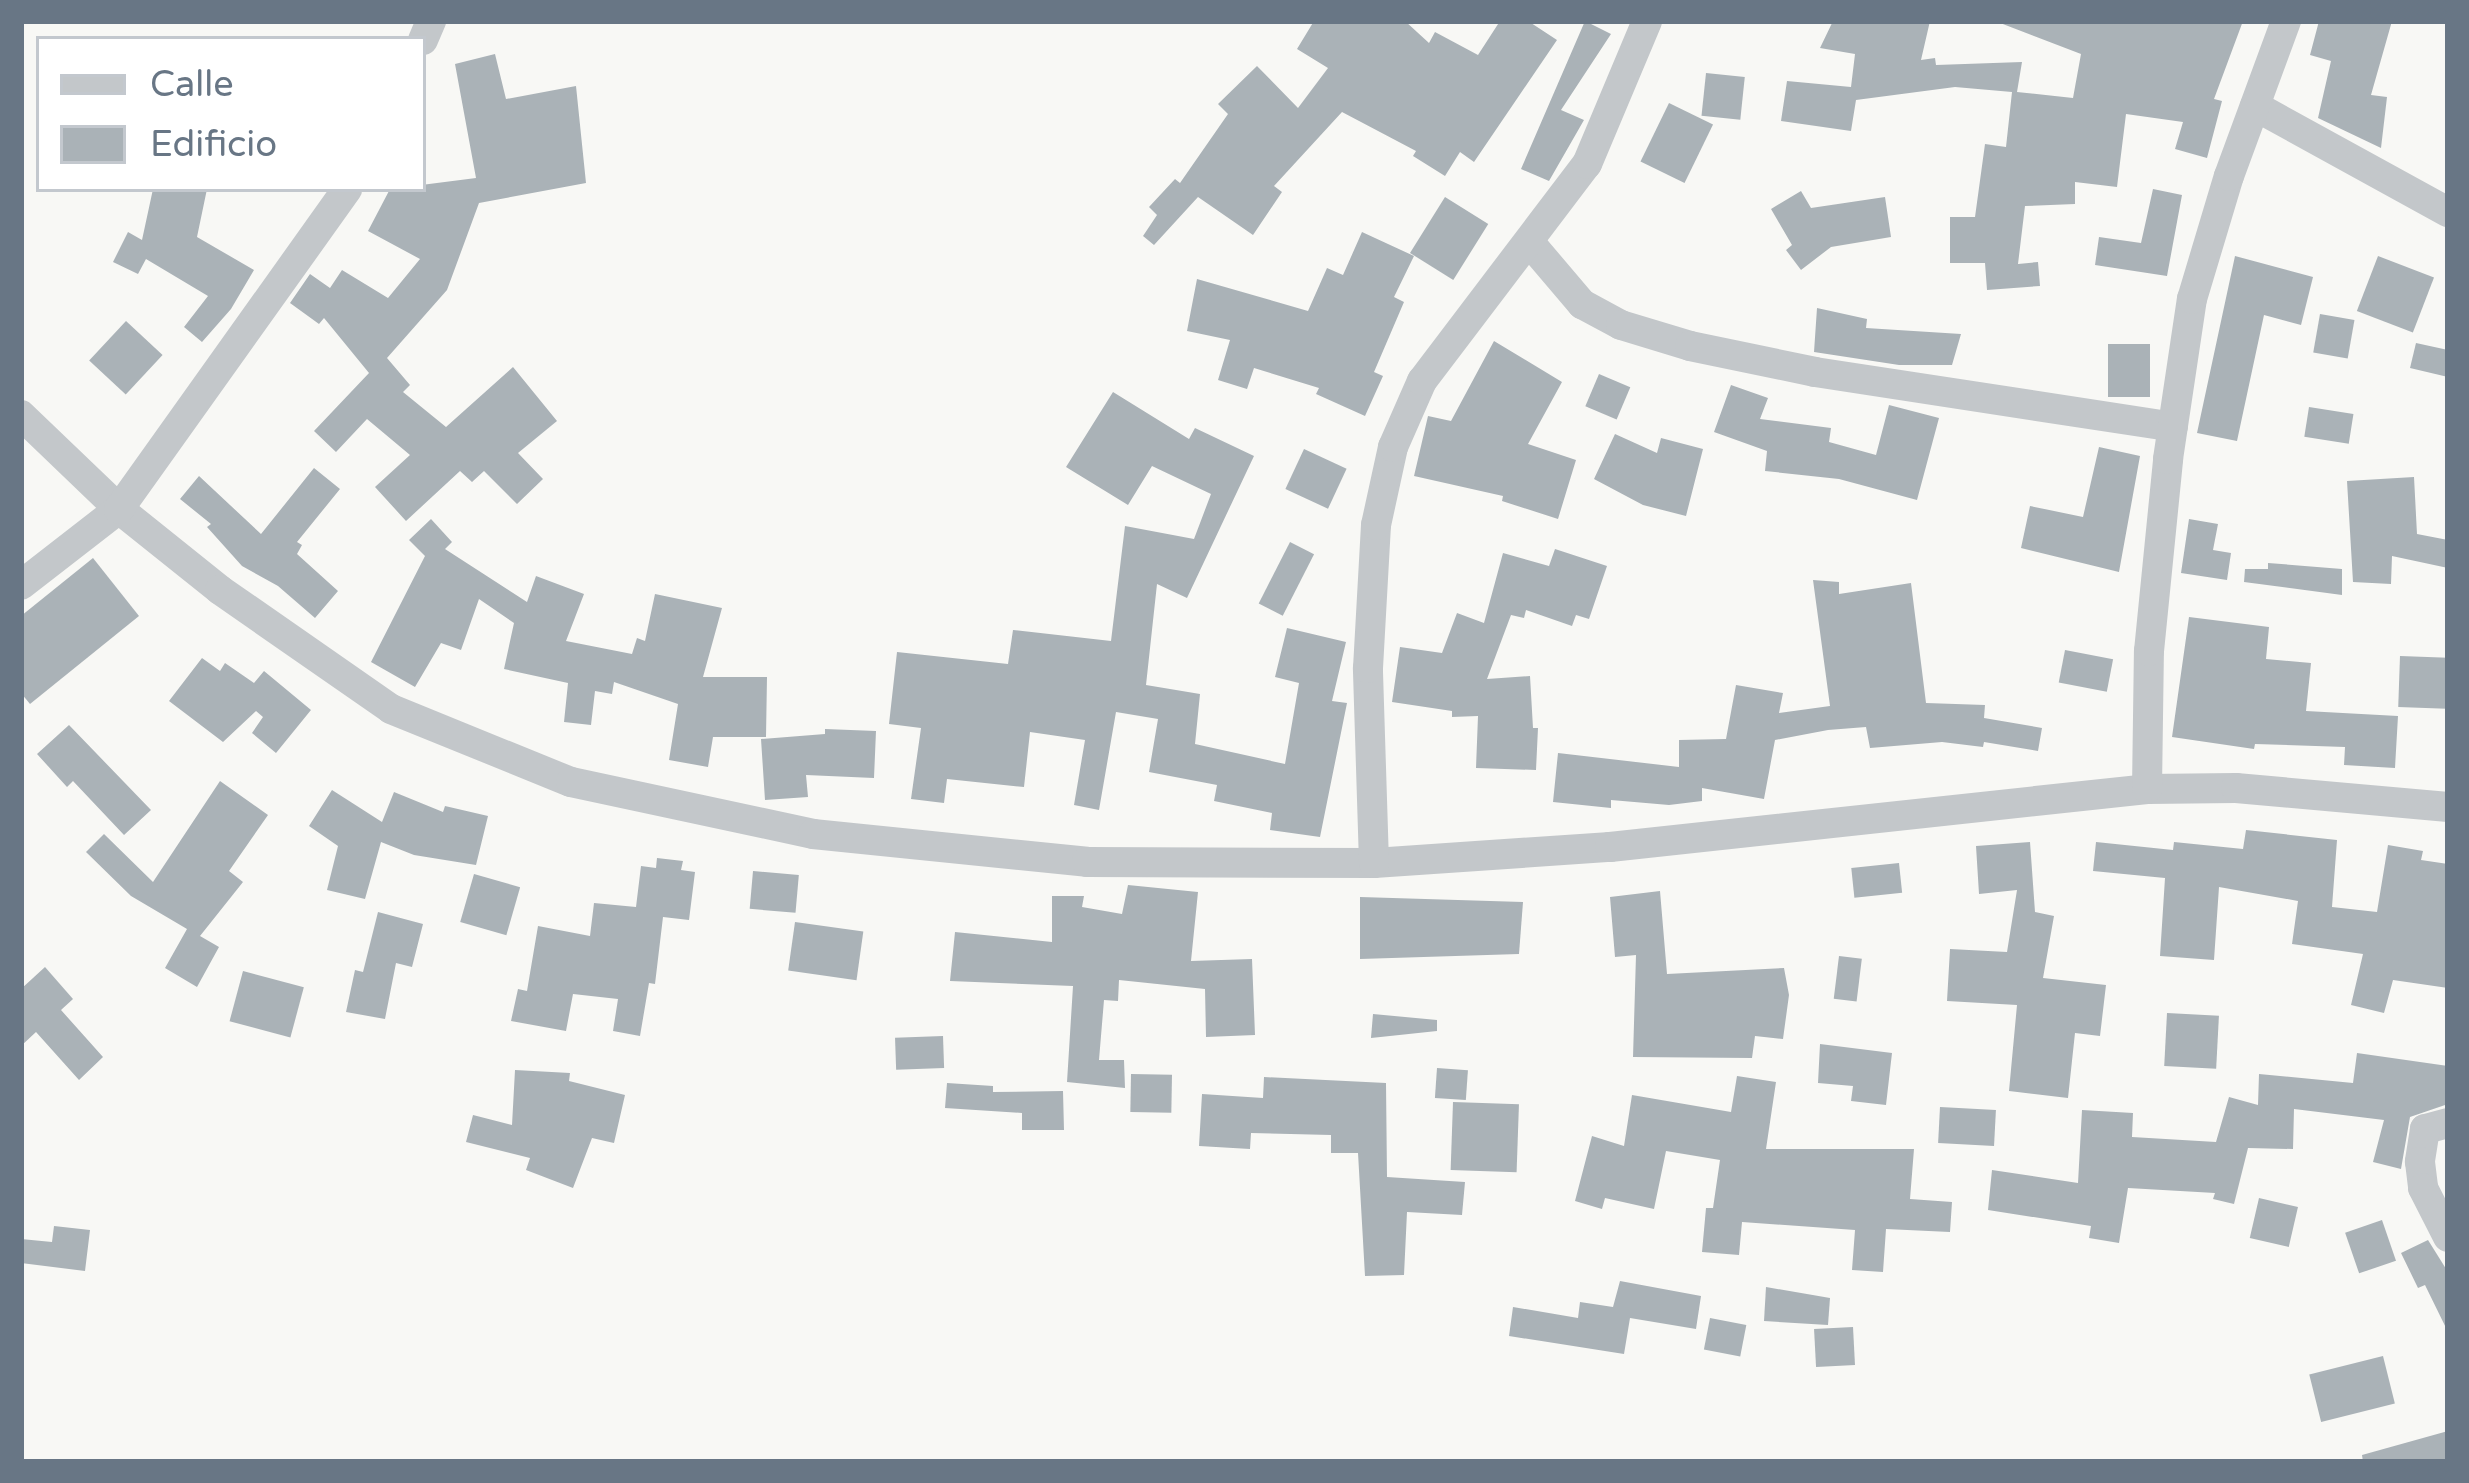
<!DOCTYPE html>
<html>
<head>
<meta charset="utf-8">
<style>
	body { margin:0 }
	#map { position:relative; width:2469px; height:1483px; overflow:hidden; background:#f8f8f5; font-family:"Varela Round",sans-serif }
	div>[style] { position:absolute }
	.building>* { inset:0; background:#aab2b7; transform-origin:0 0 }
	.minor>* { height:30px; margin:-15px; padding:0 15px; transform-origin:15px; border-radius:15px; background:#c3c7ca }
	span { translate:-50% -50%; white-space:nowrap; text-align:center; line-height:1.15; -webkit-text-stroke:12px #fff; paint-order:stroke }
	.frame { position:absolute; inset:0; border:24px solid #687685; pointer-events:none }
	.legend { position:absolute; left:36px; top:36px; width:390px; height:156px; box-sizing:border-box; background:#fff; border:3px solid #c3c8ce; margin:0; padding:15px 21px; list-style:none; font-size:36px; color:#687685 }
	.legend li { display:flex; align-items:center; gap:24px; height:60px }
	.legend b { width:60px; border:3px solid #c3c8ce }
</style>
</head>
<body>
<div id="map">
	<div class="building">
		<i style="clip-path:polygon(1314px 21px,1405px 21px,1429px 43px,1435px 32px,1478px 55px,1500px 21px,1528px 21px,1557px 40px,1474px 162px,1460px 152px,1445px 176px,1413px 156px,1416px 151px,1342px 112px,1274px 186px,1282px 192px,1253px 235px,1198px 197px,1154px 245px,1143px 236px,1157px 215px,1149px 207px,1175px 179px,1180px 183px,1228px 114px,1218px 104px,1257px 66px,1298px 108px,1328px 68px,1297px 49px)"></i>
		<i style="clip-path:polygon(1585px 21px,1611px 34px,1561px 110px,1584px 120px,1549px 181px,1521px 169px)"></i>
		<i style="clip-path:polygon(1833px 21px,1930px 21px,1921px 60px,1935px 58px,1936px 65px,2022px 62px,2017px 92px,2073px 98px,2081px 54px,1995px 21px,2243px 21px,2214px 99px,2222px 101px,2207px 158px,2175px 149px,2183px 122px,2126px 114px,2117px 187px,2075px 182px,2075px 204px,2025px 206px,2018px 264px,2038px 262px,2040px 286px,1987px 290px,1985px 263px,1950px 263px,1950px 217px,1975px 217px,1985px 144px,2006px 147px,2012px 92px,1955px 87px,1856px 100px,1851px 131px,1781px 121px,1787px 81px,1851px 87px,1855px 54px,1820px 48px)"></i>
		<i style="clip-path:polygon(2319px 21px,2392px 21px,2371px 95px,2387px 97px,2381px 148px,2318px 118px,2331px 61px,2310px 55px)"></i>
		<i style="clip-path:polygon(495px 54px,506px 99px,576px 86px,586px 183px,479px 203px,447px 290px,387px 358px,410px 385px,403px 392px,446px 427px,513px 367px,557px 421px,518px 453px,543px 479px,517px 504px,484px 471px,472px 482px,460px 471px,406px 521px,375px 487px,410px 455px,367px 419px,336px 452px,314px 431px,369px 373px,324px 318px,319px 324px,290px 303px,310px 274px,330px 288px,342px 270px,388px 298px,420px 259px,368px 231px,390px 189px,476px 178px,455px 64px)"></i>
		<i style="left:1706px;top:73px;width:39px;height:43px;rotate:6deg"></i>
		<i style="left:1669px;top:103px;width:49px;height:65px;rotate:26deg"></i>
		<i style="clip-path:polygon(153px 189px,207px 189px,197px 237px,254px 270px,231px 309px,202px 342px,184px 327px,208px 296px,146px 259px,138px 274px,113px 262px,128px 232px,142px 240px)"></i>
		<i style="clip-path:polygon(2153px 189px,2182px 195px,2167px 276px,2095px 265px,2099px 237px,2141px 243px)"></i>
		<i style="clip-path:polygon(1801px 191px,1811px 208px,1885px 197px,1891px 237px,1831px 247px,1801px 270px,1786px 250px,1792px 245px,1771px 209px)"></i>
		<i style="left:1445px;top:197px;width:51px;height:66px;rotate:32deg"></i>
		<i style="clip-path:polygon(1362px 232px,1414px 256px,1394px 297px,1404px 302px,1374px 372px,1383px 376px,1365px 416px,1316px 394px,1319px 388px,1254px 368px,1247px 389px,1218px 380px,1230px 340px,1187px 331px,1197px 279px,1308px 311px,1327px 268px,1343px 275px)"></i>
		<i style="clip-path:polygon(2235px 256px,2313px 277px,2301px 325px,2264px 315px,2237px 441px,2197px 433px)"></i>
		<i style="left:2378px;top:256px;width:60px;height:59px;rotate:21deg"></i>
		<i style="clip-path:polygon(1817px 308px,1867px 319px,1866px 328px,1961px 334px,1952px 365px,1899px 365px,1814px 352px)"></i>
		<i style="left:2320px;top:314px;width:35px;height:39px;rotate:10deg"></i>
		<i style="left:126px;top:321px;width:50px;height:54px;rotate:43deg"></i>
		<i style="clip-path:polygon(1494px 341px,1562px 382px,1528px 444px,1576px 460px,1558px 519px,1502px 501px,1503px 496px,1414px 476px,1428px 416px,1451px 421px)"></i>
		<i style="clip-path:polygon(2416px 343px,2448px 350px,2448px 377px,2410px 368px)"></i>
		<i style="left:2108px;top:344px;width:42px;height:53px"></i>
		<i style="left:1599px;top:374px;width:34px;height:35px;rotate:23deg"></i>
		<i style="clip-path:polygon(1731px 385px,1768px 398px,1760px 419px,1831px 428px,1829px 442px,1876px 455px,1889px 405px,1939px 418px,1917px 500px,1839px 479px,1765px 471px,1767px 451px,1714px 432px)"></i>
		<i style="clip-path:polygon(1113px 392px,1189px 439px,1195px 428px,1254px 456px,1187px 598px,1157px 584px,1146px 685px,1200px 694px,1195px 744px,1285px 764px,1299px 683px,1275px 677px,1287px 628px,1346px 642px,1332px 701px,1347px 703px,1320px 837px,1270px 830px,1272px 813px,1214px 801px,1217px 785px,1149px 772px,1158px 719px,1116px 712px,1099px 810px,1074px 805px,1085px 740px,1030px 732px,1024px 787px,947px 779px,944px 803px,911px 799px,921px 728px,889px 724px,897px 652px,1008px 664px,1013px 630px,1111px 641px,1125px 526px,1194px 539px,1211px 494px,1152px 466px,1128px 505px,1066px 467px)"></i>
		<i style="left:2309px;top:407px;width:45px;height:30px;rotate:9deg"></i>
		<i style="clip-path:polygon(1615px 434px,1657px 453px,1661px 438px,1703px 449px,1686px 516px,1643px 505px,1594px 479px)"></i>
		<i style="clip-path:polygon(2099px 447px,2140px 456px,2119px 572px,2021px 548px,2030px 506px,2083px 517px)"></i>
		<i style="left:1304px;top:449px;width:47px;height:44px;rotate:25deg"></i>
		<i style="clip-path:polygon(314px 468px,340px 489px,297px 542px,302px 545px,297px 554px,338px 591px,315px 618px,278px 586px,242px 566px,207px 527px,211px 524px,180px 499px,199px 476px,261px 534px)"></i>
		<i style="clip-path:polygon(2414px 477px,2417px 534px,2448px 540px,2448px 568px,2392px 556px,2391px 584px,2353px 582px,2347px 481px)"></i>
		<i style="clip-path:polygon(431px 519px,452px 542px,445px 549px,527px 602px,536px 576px,584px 594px,566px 641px,632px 654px,637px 638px,645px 641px,655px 594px,722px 608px,703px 677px,767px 677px,766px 737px,713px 737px,708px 767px,669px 760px,678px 704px,614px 682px,612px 694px,595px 691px,591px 725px,564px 722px,568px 683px,504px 669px,514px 623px,479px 599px,461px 650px,441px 643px,415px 687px,371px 662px,425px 556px,409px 540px)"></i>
		<i style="clip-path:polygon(2189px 519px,2218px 524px,2213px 550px,2231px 553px,2227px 580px,2181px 573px)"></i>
		<i style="left:1290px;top:542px;width:27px;height:69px;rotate:27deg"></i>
		<i style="clip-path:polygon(1555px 549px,1607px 566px,1589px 619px,1576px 615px,1572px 626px,1526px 610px,1524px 618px,1511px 615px,1487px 679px,1530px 676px,1533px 728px,1538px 728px,1536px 770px,1476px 768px,1478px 716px,1452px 717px,1452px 711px,1392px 702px,1400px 647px,1442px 653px,1457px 613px,1484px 623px,1503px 553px,1549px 566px)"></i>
		<i style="clip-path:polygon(93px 558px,139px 616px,30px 704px,21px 693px,21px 616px)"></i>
		<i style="clip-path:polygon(2268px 563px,2342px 569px,2342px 595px,2244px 582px,2245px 569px,2268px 569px)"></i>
		<i style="clip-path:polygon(1813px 580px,1839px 582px,1839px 594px,1911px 583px,1926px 703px,1985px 705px,1984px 718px,2042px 728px,2038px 751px,1984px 742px,1983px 747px,1942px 742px,1870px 748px,1866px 727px,1828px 730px,1775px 740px,1764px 799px,1702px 788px,1702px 801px,1669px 805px,1611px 800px,1611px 808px,1553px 802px,1558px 753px,1679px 767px,1679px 740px,1726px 739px,1736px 685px,1783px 693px,1779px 713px,1830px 706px)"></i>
		<i style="clip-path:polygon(2189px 617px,2269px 627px,2266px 659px,2311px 663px,2306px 711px,2398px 716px,2395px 768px,2344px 765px,2345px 747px,2255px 744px,2254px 749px,2172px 737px)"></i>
		<i style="left:2065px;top:650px;width:49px;height:33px;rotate:11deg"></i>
		<i style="left:2400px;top:656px;width:48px;height:51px;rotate:2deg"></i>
		<i style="clip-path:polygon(202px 658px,220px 671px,225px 663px,254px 683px,264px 671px,311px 710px,276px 753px,252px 733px,263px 717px,256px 711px,223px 742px,169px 701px)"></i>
		<i style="clip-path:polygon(69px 725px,151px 810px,124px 835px,73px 781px,67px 787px,37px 754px)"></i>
		<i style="clip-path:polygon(825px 729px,876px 731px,874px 778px,806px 775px,808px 797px,765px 800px,761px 739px,825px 734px)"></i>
		<i style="clip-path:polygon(220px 781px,268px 815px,229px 871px,243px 882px,200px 936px,219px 947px,197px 987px,165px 968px,187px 929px,131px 896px,86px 852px,104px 834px,153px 882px)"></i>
		<i style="clip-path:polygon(332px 790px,382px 822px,394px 792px,443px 812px,445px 806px,488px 816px,476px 865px,414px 855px,381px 842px,365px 899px,327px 890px,338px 846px,309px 826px)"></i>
		<i style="clip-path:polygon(2246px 830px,2337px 840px,2332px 907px,2377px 912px,2388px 845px,2423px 851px,2421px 860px,2448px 864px,2448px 988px,2393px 980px,2384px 1013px,2351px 1005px,2363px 954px,2292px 944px,2298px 901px,2219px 887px,2214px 960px,2160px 956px,2165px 878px,2093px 871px,2096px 842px,2173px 850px,2174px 842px,2243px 849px)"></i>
		<i style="clip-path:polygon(2030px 842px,2035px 912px,2054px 916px,2043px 978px,2106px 985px,2100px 1036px,2075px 1033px,2068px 1098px,2009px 1091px,2017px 1005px,1947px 1001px,1950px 949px,2007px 952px,2017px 890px,1979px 894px,1976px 846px)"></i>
		<i style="clip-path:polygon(657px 858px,683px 861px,681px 870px,695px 872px,689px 920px,663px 917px,655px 984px,649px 983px,640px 1036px,613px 1031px,618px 999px,573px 994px,566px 1031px,511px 1021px,518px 989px,527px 991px,538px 926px,590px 936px,594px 903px,636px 907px,641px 866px,656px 868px)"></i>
		<i style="left:1899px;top:863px;width:30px;height:48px;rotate:84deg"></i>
		<i style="left:753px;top:871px;width:46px;height:38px;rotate:5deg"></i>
		<i style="left:474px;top:874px;width:48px;height:50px;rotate:16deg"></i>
		<i style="clip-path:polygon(1128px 885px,1198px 892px,1191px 961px,1252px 959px,1255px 1035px,1206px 1037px,1205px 989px,1119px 980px,1118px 1001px,1104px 1000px,1099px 1060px,1124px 1060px,1125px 1088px,1067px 1082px,1073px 986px,950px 981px,955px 932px,1052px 942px,1052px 896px,1084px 896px,1082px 907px,1122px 914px)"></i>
		<i style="clip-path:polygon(1660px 891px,1667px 974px,1784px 968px,1789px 995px,1783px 1039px,1755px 1036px,1752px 1058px,1633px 1057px,1636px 955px,1615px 957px,1610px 897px)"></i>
		<i style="clip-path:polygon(1360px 897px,1523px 902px,1519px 954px,1360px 959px)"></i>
		<i style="clip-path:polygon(378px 912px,423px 924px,412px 967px,396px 963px,385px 1019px,346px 1012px,355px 970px,363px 972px)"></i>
		<i style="left:795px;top:922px;width:69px;height:49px;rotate:8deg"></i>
		<i style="left:1839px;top:956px;width:23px;height:43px;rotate:7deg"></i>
		<i style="clip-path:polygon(45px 967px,73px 999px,61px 1010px,103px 1057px,79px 1080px,36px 1032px,21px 1046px,21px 989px)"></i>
		<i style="left:243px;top:971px;width:63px;height:52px;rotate:15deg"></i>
		<i style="left:2167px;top:1013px;width:52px;height:53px;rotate:3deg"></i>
		<i style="clip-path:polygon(1373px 1014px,1437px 1020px,1437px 1031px,1371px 1038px)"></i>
		<i style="left:943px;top:1036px;width:32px;height:48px;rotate:88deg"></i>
		<i style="clip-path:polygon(1820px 1044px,1892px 1053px,1886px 1105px,1851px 1101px,1853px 1086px,1818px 1083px)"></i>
		<i style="clip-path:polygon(2357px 1053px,2448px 1066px,2448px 1104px,2410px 1117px,2401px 1169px,2373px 1162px,2384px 1120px,2294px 1109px,2293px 1149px,2248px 1148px,2234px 1204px,2213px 1199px,2215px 1193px,2128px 1188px,2119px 1243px,2089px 1238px,2091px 1226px,1988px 1210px,1992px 1170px,2078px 1183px,2082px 1110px,2133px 1113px,2132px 1137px,2216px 1142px,2229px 1097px,2258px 1105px,2259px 1074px,2353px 1083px)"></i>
		<i style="left:1437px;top:1068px;width:31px;height:30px;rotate:4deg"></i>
		<i style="clip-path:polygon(515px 1070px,570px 1073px,569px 1081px,625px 1095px,614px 1143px,592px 1138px,573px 1188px,526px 1170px,530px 1158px,466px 1142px,473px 1115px,512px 1125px)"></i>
		<i style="left:1131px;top:1074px;width:41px;height:38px;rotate:1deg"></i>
		<i style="clip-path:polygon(1737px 1076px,1776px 1082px,1766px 1149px,1914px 1149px,1910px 1199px,1952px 1202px,1950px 1232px,1886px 1229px,1883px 1272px,1852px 1270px,1855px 1230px,1742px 1222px,1739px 1255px,1702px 1252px,1706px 1208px,1713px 1208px,1720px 1160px,1666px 1151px,1654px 1209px,1605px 1198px,1602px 1209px,1575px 1201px,1592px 1136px,1624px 1146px,1632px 1095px,1731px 1112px)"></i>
		<i style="clip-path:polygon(1264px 1077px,1386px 1083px,1387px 1177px,1465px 1182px,1462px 1215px,1407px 1212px,1404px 1275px,1365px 1276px,1358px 1153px,1331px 1153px,1331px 1135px,1251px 1133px,1250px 1149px,1199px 1146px,1202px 1094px,1263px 1098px)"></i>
		<i style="clip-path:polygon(947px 1083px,993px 1086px,993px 1092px,1063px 1091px,1064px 1130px,1022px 1130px,1022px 1113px,945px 1108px)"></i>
		<i style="left:1453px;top:1102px;width:66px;height:68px;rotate:2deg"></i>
		<i style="left:1940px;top:1107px;width:56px;height:36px;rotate:3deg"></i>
		<i style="left:2259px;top:1198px;width:40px;height:41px;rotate:13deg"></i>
		<i style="left:2382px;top:1220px;width:43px;height:39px;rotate:71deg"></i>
		<i style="clip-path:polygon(54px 1226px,90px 1230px,85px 1271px,21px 1263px,21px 1239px,52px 1242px)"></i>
		<i style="clip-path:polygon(2428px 1240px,2448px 1272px,2448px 1332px,2425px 1285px,2418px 1288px,2401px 1253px)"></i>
		<i style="clip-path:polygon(1620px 1281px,1701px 1296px,1696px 1329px,1630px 1318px,1624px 1354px,1509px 1336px,1513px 1307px,1578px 1318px,1580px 1302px,1613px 1307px)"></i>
		<i style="clip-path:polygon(1766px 1287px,1830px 1298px,1828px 1325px,1764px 1321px)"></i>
		<i style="left:1710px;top:1318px;width:37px;height:32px;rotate:11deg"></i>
		<i style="left:1853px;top:1327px;width:38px;height:39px;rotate:87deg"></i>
		<i style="left:2383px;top:1356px;width:49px;height:76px;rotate:76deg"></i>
		<i style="clip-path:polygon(2448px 1431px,2448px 1462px,2363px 1462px,2362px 1455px)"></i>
	</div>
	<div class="minor">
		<i style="left:423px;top:40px;width:21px;rotate:-67deg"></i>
		<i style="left:2255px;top:106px;width:220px;rotate:28.8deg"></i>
		<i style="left:1531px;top:244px;width:79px;rotate:49.6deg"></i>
		<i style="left:1582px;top:304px;width:44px;rotate:28.3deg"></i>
		<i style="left:1621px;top:325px;width:72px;rotate:16.9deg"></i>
		<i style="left:1690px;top:346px;width:128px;rotate:11.7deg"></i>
		<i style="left:1815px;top:372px;width:362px;rotate:8.7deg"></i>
		<i style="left:21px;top:415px;width:136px;rotate:43.8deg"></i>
		<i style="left:119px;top:509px;width:129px;rotate:38.7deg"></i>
		<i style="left:220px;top:590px;width:208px;rotate:34.8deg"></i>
		<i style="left:391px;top:709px;width:194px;rotate:22.1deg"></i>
		<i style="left:571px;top:782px;width:248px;rotate:12.1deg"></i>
		<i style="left:813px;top:834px;width:275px;rotate:5.8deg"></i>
		<i style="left:1087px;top:862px;width:287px;rotate:0.2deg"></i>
		<i style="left:1374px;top:863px;width:237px;rotate:-3.9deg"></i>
		<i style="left:1610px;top:847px;width:540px;rotate:-6.16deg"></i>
		<i style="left:2147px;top:789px;width:89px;rotate:-0.6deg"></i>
		<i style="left:2236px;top:788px;width:213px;rotate:5.1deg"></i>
		<i style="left:21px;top:585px;width:124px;rotate:-37.8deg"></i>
		<i style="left:119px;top:509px;width:393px;rotate:-54.5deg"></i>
		<i style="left:2147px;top:789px;width:138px;rotate:-89.2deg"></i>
		<i style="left:2149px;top:651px;width:193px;rotate:-84.3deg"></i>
		<i style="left:2168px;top:459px;width:162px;rotate:-81.5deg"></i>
		<i style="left:2192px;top:299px;width:128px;rotate:-73.3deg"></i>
		<i style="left:2229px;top:176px;width:165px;rotate:-69.8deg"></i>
		<i style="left:1374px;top:863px;width:195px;rotate:-91.8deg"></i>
		<i style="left:1368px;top:668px;width:143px;rotate:-86.8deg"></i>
		<i style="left:1376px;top:525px;width:80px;rotate:-77.7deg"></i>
		<i style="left:1393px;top:447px;width:72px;rotate:-66.3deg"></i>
		<i style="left:1422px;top:381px;width:273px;rotate:-52.8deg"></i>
		<i style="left:1587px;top:164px;width:155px;rotate:-67.2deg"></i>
		<i style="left:2448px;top:1123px;width:24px;rotate:165deg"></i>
		<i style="left:2425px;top:1129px;width:33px;rotate:99deg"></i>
		<i style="left:2420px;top:1162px;width:26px;rotate:83deg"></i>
		<i style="left:2423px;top:1188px;width:55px;rotate:63deg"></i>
	</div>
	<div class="frame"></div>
	<ul class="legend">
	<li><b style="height:15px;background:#c3c7ca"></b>Calle</li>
	<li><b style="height:33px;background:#aab2b7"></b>Edificio</li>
	</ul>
</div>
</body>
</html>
